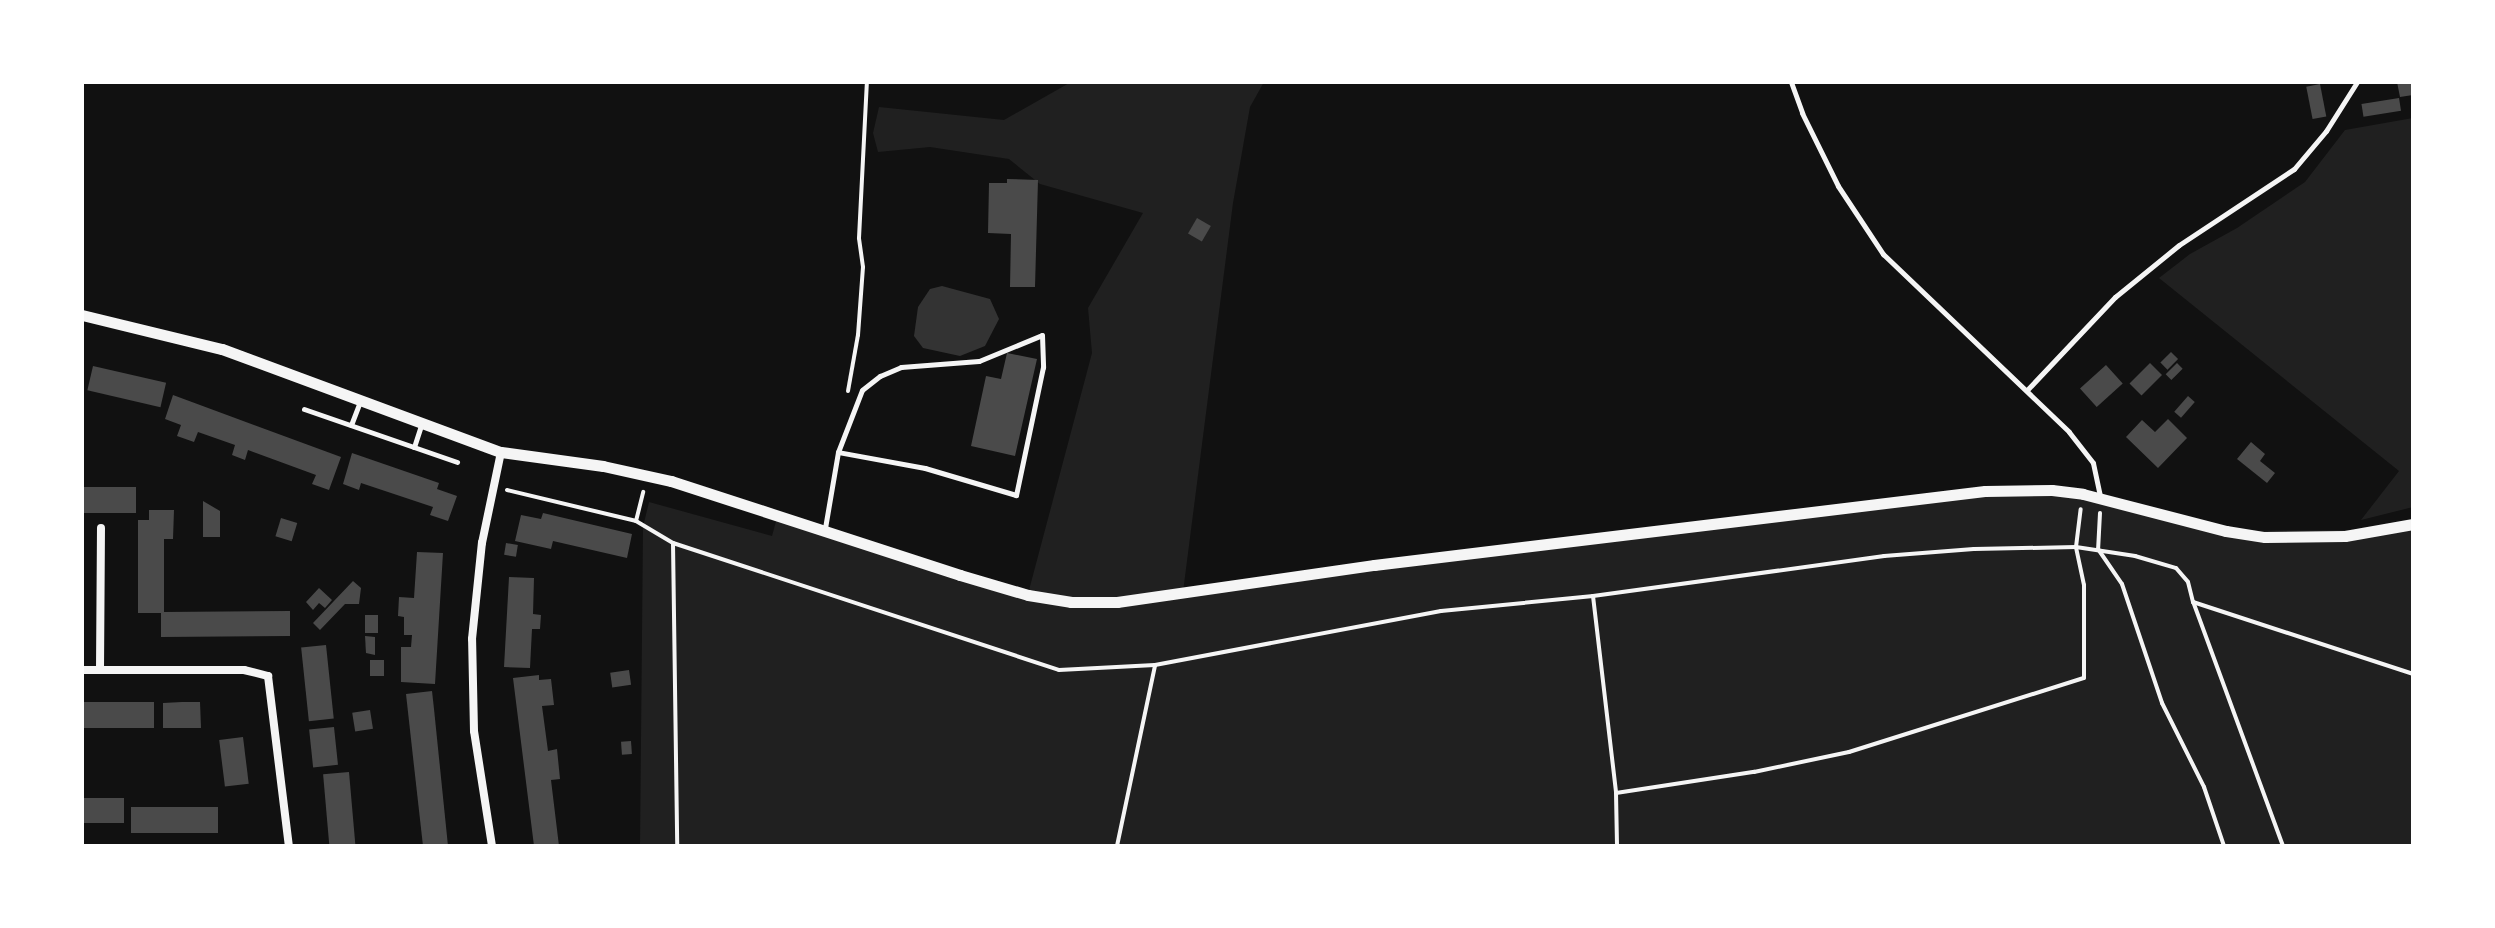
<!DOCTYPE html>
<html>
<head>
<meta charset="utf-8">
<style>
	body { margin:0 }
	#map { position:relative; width:2495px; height:928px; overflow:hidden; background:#111; font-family:"Roboto Serif",serif }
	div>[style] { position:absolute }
	.green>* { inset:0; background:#202020 }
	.water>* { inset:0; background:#333 }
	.building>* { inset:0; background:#4a4a4a; transform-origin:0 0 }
	.path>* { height:4px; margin:-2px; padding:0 2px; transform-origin:2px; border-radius:2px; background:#f5f5f5 }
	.service>* { height:5px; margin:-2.5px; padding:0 2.5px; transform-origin:2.5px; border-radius:2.5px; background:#f5f5f5 }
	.minor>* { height:8px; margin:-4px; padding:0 4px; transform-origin:4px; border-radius:4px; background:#f5f5f5 }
	.tertiary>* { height:11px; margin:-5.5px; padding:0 5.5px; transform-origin:5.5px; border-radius:5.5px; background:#f5f5f5 }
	span { translate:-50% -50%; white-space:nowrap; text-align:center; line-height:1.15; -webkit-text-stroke:6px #fff; paint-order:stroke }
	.frame { position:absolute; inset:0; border:84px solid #fff; pointer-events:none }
</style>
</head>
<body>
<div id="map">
	<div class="green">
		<i style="clip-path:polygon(1071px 82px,1264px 82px,1250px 107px,1233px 203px,1183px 592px,1952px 496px,2052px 490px,2226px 531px,2385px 530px,2413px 523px,2413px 846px,640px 846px,643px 527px,649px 502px,772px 536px,778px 514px,1028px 594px,1092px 353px,1088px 308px,1143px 213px,1040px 184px,1009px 159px,930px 147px,878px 152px,873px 133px,879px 107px,1004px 120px)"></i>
		<i style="clip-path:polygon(2413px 118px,2413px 507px,2361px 520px,2399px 471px,2159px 278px,2190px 254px,2237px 228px,2305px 182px,2345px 130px)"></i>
	</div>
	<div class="water">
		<i style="clip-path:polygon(942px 286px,990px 299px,999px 319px,985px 346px,960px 356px,923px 348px,914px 336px,918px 307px,930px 289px)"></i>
	</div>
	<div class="building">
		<i style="clip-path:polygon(2397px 82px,2413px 82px,2413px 95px,2400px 97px)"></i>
		<i style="left:2320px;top:84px;width:33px;height:14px;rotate:79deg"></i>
		<i style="left:2399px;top:98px;width:13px;height:38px;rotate:81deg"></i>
		<i style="clip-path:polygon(1007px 179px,1038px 180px,1035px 287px,1010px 287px,1011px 234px,988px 233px,989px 183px,1007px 183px)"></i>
		<i style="left:1197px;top:218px;width:16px;height:18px;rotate:30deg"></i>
		<i style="left:2171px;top:352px;width:10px;height:15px;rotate:45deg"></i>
		<i style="clip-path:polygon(1007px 353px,1037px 359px,1015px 456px,971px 446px,986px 376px,1001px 379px)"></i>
		<i style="left:2150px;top:363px;width:17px;height:29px;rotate:45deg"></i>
		<i style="left:2177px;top:363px;width:8px;height:16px;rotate:45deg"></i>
		<i style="left:2106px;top:365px;width:25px;height:35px;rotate:48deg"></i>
		<i style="left:93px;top:366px;width:75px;height:25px;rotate:13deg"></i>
		<i style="clip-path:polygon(173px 395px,341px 457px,329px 490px,312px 484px,316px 475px,248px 450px,245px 460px,232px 455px,235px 445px,198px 432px,194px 442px,177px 436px,181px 425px,165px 419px)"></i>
		<i style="left:2188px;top:396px;width:9px;height:21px;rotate:41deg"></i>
		<i style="clip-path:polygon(2168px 419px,2187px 438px,2158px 468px,2126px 437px,2142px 420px,2155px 432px)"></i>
		<i style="clip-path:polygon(2251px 442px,2265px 454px,2260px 461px,2275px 473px,2267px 483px,2237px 459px)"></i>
		<i style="clip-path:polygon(352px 453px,439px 483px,437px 489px,457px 496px,448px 521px,430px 515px,433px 507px,361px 483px,359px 490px,343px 484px)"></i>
		<i style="left:136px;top:487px;width:26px;height:54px;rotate:90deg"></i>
		<i style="clip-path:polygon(203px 501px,220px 511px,220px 537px,203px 537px)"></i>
		<i style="clip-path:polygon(149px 510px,174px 510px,173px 539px,164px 539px,164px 612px,290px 611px,290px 636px,161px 637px,161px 613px,138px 613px,138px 520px,149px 520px)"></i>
		<i style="clip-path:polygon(543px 513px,632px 534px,627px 558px,553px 541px,551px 549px,515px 541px,521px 515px,541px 519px)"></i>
		<i style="left:281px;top:518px;width:17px;height:19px;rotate:17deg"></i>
		<i style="left:506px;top:543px;width:12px;height:12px;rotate:9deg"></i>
		<i style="clip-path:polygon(417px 552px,443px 553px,435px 684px,401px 682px,401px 647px,411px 647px,412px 635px,404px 635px,404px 617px,398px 616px,399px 597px,414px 598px)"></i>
		<i style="clip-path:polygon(509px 577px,534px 578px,533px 614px,541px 615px,540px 629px,532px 629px,530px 668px,504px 667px)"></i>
		<i style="clip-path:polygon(353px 581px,361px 588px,359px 604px,345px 604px,320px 630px,313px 623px)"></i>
		<i style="clip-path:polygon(319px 588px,332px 600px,325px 608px,319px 603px,313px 610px,306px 602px)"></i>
		<i style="left:378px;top:615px;width:18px;height:13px;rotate:90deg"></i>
		<i style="clip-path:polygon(365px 636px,375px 637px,375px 655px,366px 653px)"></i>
		<i style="left:326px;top:645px;width:74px;height:25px;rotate:84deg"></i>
		<i style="left:370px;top:660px;width:14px;height:16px"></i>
		<i style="left:629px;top:670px;width:15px;height:19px;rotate:82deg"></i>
		<i style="clip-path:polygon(539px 675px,539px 680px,551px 679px,554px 705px,542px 706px,548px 751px,557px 749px,560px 779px,551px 780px,559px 846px,534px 846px,513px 678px)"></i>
		<i style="clip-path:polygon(432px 691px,434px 709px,448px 846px,423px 846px,414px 766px,406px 694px)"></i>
		<i style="left:82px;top:702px;width:72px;height:26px"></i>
		<i style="clip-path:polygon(182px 702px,200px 702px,201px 728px,163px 728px,163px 703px)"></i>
		<i style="left:370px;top:710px;width:19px;height:18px;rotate:81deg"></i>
		<i style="left:334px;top:727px;width:38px;height:25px;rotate:84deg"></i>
		<i style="left:243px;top:737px;width:47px;height:24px;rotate:83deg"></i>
		<i style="left:631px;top:741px;width:13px;height:10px;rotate:86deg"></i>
		<i style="left:349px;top:772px;width:74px;height:26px;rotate:85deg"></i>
		<i style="left:82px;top:798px;width:42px;height:25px"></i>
		<i style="left:218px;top:807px;width:26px;height:87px;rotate:90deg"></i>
	</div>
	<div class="path">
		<i style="left:848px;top:391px;width:57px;rotate:-79.9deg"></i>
		<i style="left:858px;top:335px;width:68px;rotate:-85.8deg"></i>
		<i style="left:863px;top:267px;width:29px;rotate:-98deg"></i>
		<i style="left:859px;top:238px;width:156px;rotate:-87.1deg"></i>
		<i style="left:507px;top:490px;width:133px;rotate:13.5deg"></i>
		<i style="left:636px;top:521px;width:30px;rotate:-76deg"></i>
		<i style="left:2100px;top:513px;width:36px;rotate:93deg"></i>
		<i style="left:2098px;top:549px;width:42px;rotate:55.6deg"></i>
		<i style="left:2122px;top:584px;width:126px;rotate:71.4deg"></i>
		<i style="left:2162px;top:703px;width:94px;rotate:63.4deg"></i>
		<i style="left:2204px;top:787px;width:62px;rotate:71.3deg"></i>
		<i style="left:636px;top:521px;width:43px;rotate:30.7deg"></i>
		<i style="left:673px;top:543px;width:406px;rotate:18.2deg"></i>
		<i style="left:1059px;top:670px;width:96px;rotate:-3deg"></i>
		<i style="left:1155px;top:665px;width:291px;rotate:-10.7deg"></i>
		<i style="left:1441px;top:611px;width:153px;rotate:-5.6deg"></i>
		<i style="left:1593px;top:596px;width:294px;rotate:-7.8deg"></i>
		<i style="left:1884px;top:556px;width:90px;rotate:-4.4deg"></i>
		<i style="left:1974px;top:549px;width:102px;rotate:-1.1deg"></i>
		<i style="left:2076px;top:547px;width:60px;rotate:8.7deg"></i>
		<i style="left:2135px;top:556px;width:43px;rotate:16.3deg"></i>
		<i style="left:2176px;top:568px;width:18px;rotate:49deg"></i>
		<i style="left:2188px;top:582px;width:21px;rotate:76deg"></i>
		<i style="left:673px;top:543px;width:303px;rotate:89.2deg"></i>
		<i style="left:1593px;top:596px;width:198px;rotate:83.3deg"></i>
		<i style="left:1616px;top:793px;width:53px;rotate:88.9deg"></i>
		<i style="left:1616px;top:793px;width:140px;rotate:-8.7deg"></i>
		<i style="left:1754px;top:772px;width:97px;rotate:-11.9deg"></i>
		<i style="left:1849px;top:752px;width:246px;rotate:-17.5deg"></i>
		<i style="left:2084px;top:678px;width:93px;rotate:-90deg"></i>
		<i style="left:2084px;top:585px;width:39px;rotate:-102deg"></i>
		<i style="left:2076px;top:547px;width:38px;rotate:-83deg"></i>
		<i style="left:1117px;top:846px;width:185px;rotate:-78.1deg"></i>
		<i style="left:2283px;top:846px;width:260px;rotate:-110.2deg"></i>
		<i style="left:2193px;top:602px;width:231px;rotate:18.1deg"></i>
	</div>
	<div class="service">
		<i style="left:1791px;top:82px;width:33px;rotate:70deg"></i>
		<i style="left:1802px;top:113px;width:81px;rotate:63.7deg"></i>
		<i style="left:1838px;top:186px;width:82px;rotate:56.5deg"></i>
		<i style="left:1883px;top:254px;width:257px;rotate:43.7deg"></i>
		<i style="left:2069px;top:432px;width:39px;rotate:52deg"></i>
		<i style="left:2093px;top:463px;width:35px;rotate:78deg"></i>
		<i style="left:2027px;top:390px;width:128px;rotate:-46.6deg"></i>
		<i style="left:2115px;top:297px;width:82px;rotate:-39.1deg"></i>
		<i style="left:2179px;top:245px;width:138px;rotate:-33.5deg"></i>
		<i style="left:2294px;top:169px;width:50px;rotate:-49.9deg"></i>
		<i style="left:2326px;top:131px;width:58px;rotate:-57.7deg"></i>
		<i style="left:304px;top:409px;width:162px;rotate:19.1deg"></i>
		<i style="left:351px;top:425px;width:25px;rotate:-69deg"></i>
		<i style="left:414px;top:447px;width:23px;rotate:-72deg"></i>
		<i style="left:825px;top:528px;width:77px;rotate:-80.3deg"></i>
		<i style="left:838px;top:452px;width:66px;rotate:-68.8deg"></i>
		<i style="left:862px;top:390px;width:23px;rotate:-38deg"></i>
		<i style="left:880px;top:376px;width:23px;rotate:-23deg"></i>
		<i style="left:901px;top:367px;width:78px;rotate:-4.4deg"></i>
		<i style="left:979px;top:361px;width:68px;rotate:-22.4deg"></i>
		<i style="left:1042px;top:335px;width:32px;rotate:88deg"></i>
		<i style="left:1043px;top:367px;width:131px;rotate:101.9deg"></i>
		<i style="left:1016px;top:495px;width:95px;rotate:-163.5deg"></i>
		<i style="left:925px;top:468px;width:88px;rotate:-169.6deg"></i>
	</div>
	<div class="minor">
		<i style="left:82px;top:670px;width:162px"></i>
		<i style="left:244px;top:670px;width:25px;rotate:14deg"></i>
		<i style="left:268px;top:676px;width:171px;rotate:83deg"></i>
		<i style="left:100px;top:670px;width:142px;rotate:-89.6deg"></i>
		<i style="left:492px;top:846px;width:116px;rotate:-98.9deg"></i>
		<i style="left:474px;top:731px;width:92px;rotate:-91.2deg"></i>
		<i style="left:472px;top:639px;width:97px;rotate:-84.1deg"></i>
		<i style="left:482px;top:543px;width:93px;rotate:-78.2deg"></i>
	</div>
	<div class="tertiary">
		<i style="left:82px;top:315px;width:144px;rotate:13.7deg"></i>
		<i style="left:222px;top:349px;width:297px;rotate:20.3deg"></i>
		<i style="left:501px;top:452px;width:103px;rotate:7.8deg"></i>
		<i style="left:603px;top:466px;width:70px;rotate:12.4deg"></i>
		<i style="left:671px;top:481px;width:304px;rotate:18deg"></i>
		<i style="left:960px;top:575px;width:71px;rotate:16.4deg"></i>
		<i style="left:1028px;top:595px;width:44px;rotate:9.2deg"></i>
		<i style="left:1071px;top:602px;width:46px"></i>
		<i style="left:1117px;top:602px;width:260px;rotate:-8.2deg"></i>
		<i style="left:1374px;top:565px;width:615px;rotate:-6.91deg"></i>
		<i style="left:1985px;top:491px;width:67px;rotate:-0.9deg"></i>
		<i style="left:2052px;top:490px;width:31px;rotate:7deg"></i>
		<i style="left:2083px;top:494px;width:148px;rotate:14.5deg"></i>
		<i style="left:2226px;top:531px;width:39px;rotate:9deg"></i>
		<i style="left:2265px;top:537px;width:80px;rotate:-0.7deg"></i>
		<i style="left:2345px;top:536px;width:69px;rotate:-10deg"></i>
	</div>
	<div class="frame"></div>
</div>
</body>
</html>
